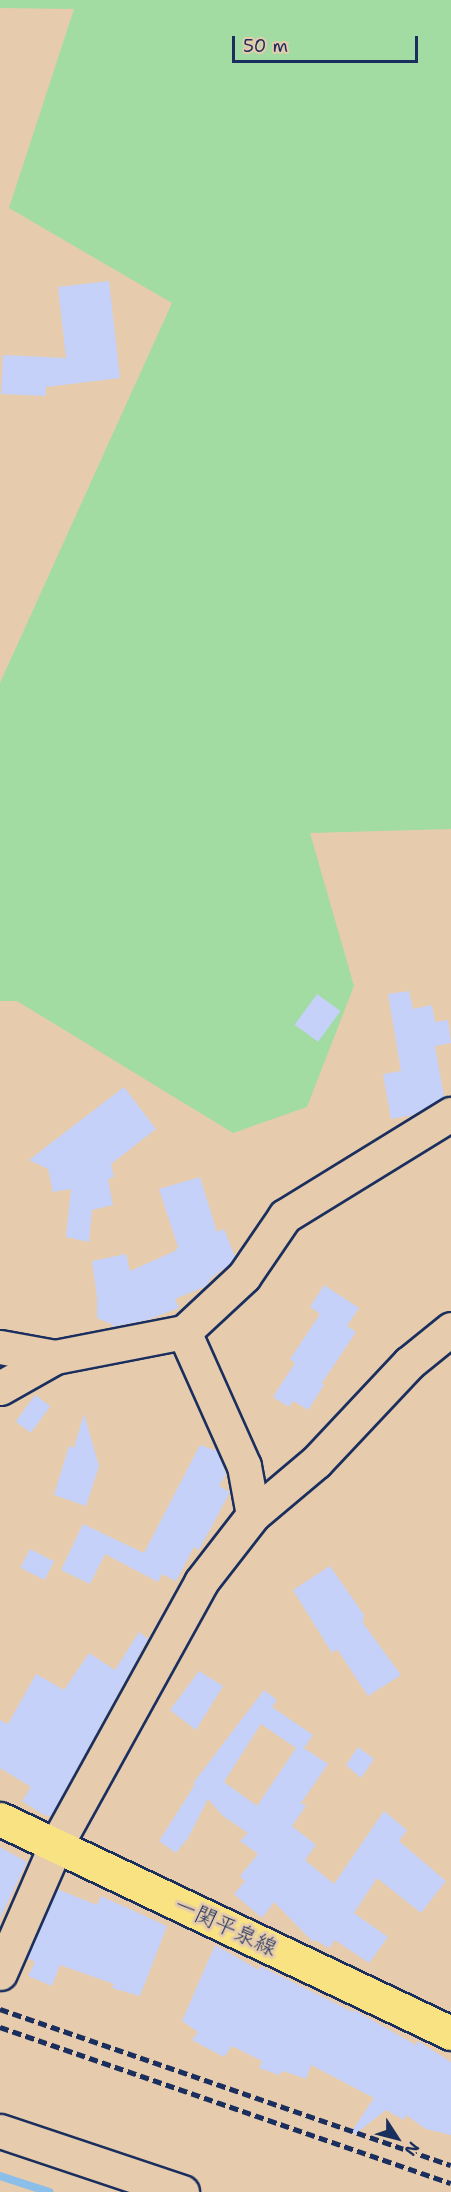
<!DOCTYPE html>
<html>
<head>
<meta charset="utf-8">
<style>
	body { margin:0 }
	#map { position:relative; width:451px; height:2192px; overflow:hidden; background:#e6ccad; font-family:"Shantell Sans","Klee One",sans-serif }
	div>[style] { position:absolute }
	.green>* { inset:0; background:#a2dca2 }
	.stream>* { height:8px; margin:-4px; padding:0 4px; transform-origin:4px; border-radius:4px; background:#8bbee8 }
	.building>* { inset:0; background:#c5d1f8; transform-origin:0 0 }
	.roads { filter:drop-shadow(2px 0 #1b2f5e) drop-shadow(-2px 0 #1b2f5e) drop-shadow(0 2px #1b2f5e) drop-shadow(0 -2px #1b2f5e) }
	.minor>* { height:33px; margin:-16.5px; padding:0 16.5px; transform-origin:16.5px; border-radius:16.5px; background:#e6ccad }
	.major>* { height:33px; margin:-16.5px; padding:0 16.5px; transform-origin:16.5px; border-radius:16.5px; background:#f8e281 }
	.rail>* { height:4.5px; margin-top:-2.25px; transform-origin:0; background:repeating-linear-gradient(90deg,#1b2f5e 0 9px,transparent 0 13.5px) }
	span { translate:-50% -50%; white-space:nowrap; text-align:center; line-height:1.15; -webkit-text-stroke:6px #e6ccad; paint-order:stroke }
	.street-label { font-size:22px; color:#1b2f5e }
	.north { position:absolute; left:367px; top:2108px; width:60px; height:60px; -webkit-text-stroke:4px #e6ccad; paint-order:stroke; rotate:126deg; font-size:16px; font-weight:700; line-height:24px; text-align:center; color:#1b2f5e }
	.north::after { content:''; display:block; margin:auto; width:21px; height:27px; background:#1b2f5e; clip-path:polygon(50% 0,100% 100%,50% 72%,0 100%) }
	.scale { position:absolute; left:232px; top:36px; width:186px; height:27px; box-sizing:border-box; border:3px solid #1b2f5e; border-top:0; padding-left:8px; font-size:18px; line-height:21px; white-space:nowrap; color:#1b2f5e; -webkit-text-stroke:4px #e6ccad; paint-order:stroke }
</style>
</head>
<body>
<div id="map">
	<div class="green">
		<i style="clip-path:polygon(0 0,451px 0,451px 829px,310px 833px,354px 986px,307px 1107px,233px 1133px,17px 1001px,0 1001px,0 683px,172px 303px,9px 208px,74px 9px,0 8px)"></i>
	</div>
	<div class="stream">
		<i style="left:0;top:2176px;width:52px;rotate:18.1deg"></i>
	</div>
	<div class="building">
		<i style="clip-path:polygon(109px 281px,120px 378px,46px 387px,46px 396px,1px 394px,3px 355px,66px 358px,58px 287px)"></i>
		<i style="clip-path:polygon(409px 991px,413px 1009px,432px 1005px,435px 1022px,448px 1020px,451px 1043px,435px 1046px,444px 1097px,413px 1115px,391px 1119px,383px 1074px,401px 1071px,388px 994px)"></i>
		<i style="left:317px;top:994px;width:29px;height:38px;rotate:36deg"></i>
		<i style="clip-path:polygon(124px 1087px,156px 1129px,111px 1164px,114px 1177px,108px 1179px,113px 1205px,92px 1210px,89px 1242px,66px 1237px,71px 1189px,53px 1192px,48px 1169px,29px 1160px)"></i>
		<i style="clip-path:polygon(200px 1177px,217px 1232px,224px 1229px,235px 1257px,230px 1264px,211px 1278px,206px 1286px,175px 1299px,179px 1308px,147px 1320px,111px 1327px,113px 1322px,111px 1324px,97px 1318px,97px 1298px,92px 1261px,126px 1254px,130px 1271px,175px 1251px,178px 1247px,159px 1189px)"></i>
		<i style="clip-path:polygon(324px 1285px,359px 1308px,347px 1326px,356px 1332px,322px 1383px,324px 1385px,308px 1410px,293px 1401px,289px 1407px,273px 1397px,295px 1363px,290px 1359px,320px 1314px,310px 1307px)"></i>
		<i style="left:35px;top:1395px;width:19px;height:33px;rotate:36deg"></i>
		<i style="clip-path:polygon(84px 1414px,99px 1466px,86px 1506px,54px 1495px,69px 1446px,74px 1448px)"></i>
		<i style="clip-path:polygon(200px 1445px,217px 1451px,226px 1474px,219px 1486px,230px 1492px,199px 1550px,194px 1547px,176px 1581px,162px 1574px,158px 1582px,105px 1554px,90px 1584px,61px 1570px,83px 1524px,144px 1553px)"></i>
		<i style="left:30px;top:1549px;width:27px;height:21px;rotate:27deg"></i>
		<i style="clip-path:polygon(330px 1566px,364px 1615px,363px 1623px,401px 1675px,368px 1696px,337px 1649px,332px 1653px,293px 1590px)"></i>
		<i style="clip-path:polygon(139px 1632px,148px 1639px,51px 1816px,44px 1815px,22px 1801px,31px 1787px,0 1768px,0 1720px,8px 1724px,36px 1674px,64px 1690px,89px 1653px,115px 1670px)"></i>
		<i style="clip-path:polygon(199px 1671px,223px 1686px,196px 1730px,170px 1710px)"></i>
		<i style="clip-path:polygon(evenodd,264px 1690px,277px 1700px,272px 1707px,313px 1735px,304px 1748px,328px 1764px,301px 1803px,306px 1806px,292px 1826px,316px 1845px,305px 1860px,334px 1884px,384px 1811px,407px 1830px,399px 1841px,446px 1881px,421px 1913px,377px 1878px,354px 1913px,388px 1937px,369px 1963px,335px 1940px,329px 1948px,315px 1940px,313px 1942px,274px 1902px,262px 1918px,234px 1894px,245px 1881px,240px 1876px,258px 1854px,240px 1841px,248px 1833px,223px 1816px,208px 1799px,188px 1838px,176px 1853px,159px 1841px,194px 1786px,194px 1782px,264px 1690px,261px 1724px,296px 1748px,257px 1806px,224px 1782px,261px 1724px)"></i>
		<i style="clip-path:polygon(358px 1747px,374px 1759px,361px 1778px,346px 1765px)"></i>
		<i style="clip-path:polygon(0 1847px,27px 1862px,0 1918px)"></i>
		<i style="clip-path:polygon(57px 1889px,97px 1905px,101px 1896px,167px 1926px,140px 1996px,112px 1988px,114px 1984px,60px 1965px,52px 1986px,28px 1976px,35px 1962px,27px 1958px)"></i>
		<i style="clip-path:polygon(215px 1945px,259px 1970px,260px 1966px,353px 2012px,354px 2010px,416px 2045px,418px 2041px,451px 2062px,451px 2135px,426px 2129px,406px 2115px,404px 2120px,386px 2110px,355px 2134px,352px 2131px,374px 2098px,311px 2065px,306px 2079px,283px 2071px,279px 2075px,259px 2068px,262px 2061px,232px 2046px,224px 2057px,192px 2040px,198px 2032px,182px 2021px)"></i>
	</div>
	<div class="roads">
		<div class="minor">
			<i style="left:0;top:1347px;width:56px;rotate:10.3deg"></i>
			<i style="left:0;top:1388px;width:63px;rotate:-29.4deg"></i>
			<i style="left:55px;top:1357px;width:131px;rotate:-11deg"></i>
			<i style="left:253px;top:1515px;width:50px;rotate:-100.4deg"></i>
			<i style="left:244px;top:1466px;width:147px;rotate:-114.1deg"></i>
			<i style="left:184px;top:1332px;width:82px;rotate:-43deg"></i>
			<i style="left:244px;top:1276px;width:73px;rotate:-55.7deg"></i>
			<i style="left:285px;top:1216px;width:195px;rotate:-31.6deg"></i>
			<i style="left:0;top:1973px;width:140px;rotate:-66.4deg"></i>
			<i style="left:56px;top:1845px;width:300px;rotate:-61.1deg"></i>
			<i style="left:201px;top:1582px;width:85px;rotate:-52.2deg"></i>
			<i style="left:253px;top:1515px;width:82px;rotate:-40.1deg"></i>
			<i style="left:316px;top:1462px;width:136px;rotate:-46.8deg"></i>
			<i style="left:409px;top:1363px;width:54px;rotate:-39deg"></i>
			<i style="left:0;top:2131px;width:192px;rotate:18.5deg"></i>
		</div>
		<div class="major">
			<i style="left:0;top:1819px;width:499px;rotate:25.4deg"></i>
		</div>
	</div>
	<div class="rail">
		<i style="left:0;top:2009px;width:477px;rotate:19.1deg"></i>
		<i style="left:0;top:2027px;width:477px;rotate:19.1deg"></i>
	</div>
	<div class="street-label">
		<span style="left:226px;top:1926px;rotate:25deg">一関平泉線</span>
	</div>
	<div class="north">N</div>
	<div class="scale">50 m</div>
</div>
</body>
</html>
